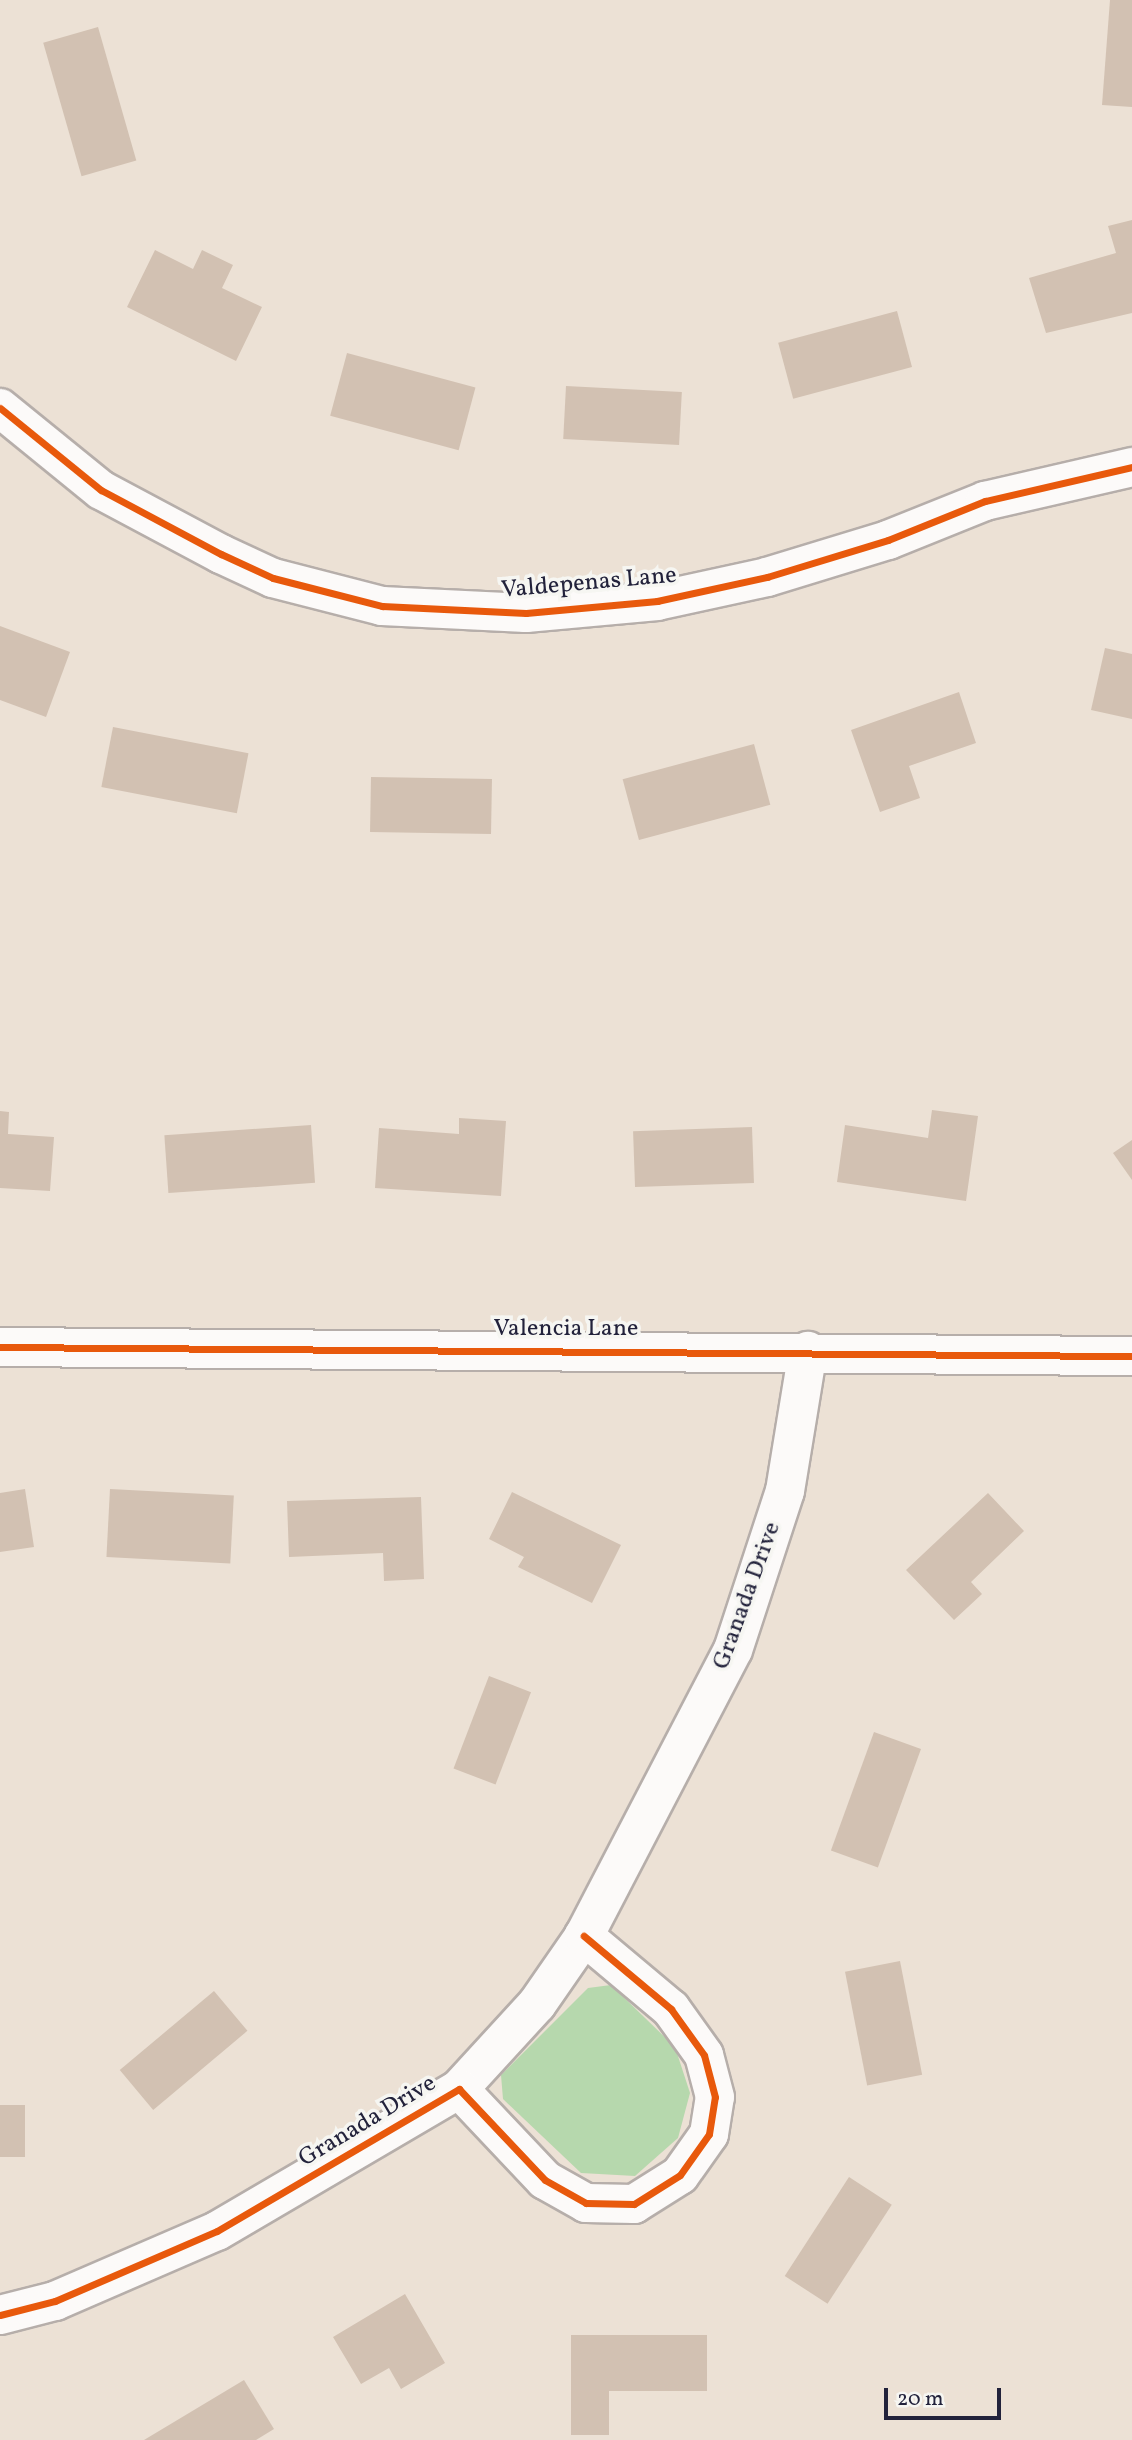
<!DOCTYPE html>
<html>
<head>
<meta charset="utf-8">
<style>
	body { margin:0 }
	#map { position:relative; width:1132px; height:2440px; overflow:hidden; background:#ece1d5; font-family:Vollkorn,serif }
	div>[style] { position:absolute }
	.green>* { inset:0; background:#b6d8ad }
	.building>* { inset:0; background:#d2c1b2; transform-origin:0 0 }
	.roads { filter:drop-shadow(2px 0 #b6aeaa) drop-shadow(-2px 0 #b6aeaa) drop-shadow(0 2px #b6aeaa) drop-shadow(0 -2px #b6aeaa) }
	.minor>* { height:38px; margin:-19px; padding:0 19px; transform-origin:19px; border-radius:19px; background:#fcfaf9 }
	.cycleway>* { height:7px; margin:-3.5px; padding:0 3.5px; transform-origin:3.5px; border-radius:3.5px; background:#e8590c }
	span { translate:-50% -50%; white-space:nowrap; text-align:center; line-height:1.15; -webkit-text-stroke:7px #f6f6f2; paint-order:stroke }
	.street-label { font-size:24px; color:#22223b }
	.scale { position:absolute; left:884px; top:2388px; width:117px; height:32px; box-sizing:border-box; border:4px solid #22223b; border-top:0; padding-left:9px; font-size:21px; line-height:24px; white-space:nowrap; color:#22223b; -webkit-text-stroke:5px #f6f6f2; paint-order:stroke }
</style>
</head>
<body>
<div id="map">
	<div class="green">
		<i style="clip-path:polygon(611px 1985px,675px 2047px,690px 2093px,678px 2138px,635px 2176px,581px 2173px,503px 2099px,501px 2075px,588px 1988px)"></i>
	</div>
	<div class="building">
		<i style="clip-path:polygon(1110px 0,1132px 0,1132px 107px,1102px 105px)"></i>
		<i style="left:98px;top:27px;width:139px;height:57px;rotate:74deg"></i>
		<i style="clip-path:polygon(1132px 220px,1132px 313px,1046px 333px,1029px 278px,1116px 253px,1108px 226px)"></i>
		<i style="clip-path:polygon(155px 250px,193px 269px,202px 250px,233px 265px,222px 288px,262px 307px,236px 361px,127px 307px)"></i>
		<i style="left:897px;top:311px;width:58px;height:123px;rotate:75deg"></i>
		<i style="left:347px;top:353px;width:133px;height:65px;rotate:15deg"></i>
		<i style="left:566px;top:386px;width:116px;height:53px;rotate:3deg"></i>
		<i style="clip-path:polygon(0 626px,70px 652px,46px 717px,0 700px)"></i>
		<i style="clip-path:polygon(1105px 648px,1132px 654px,1132px 719px,1091px 710px)"></i>
		<i style="clip-path:polygon(959px 692px,976px 743px,909px 766px,920px 798px,880px 812px,851px 730px)"></i>
		<i style="left:113px;top:727px;width:138px;height:61px;rotate:11deg"></i>
		<i style="left:754px;top:744px;width:63px;height:136px;rotate:75deg"></i>
		<i style="left:371px;top:777px;width:121px;height:55px;rotate:1deg"></i>
		<i style="clip-path:polygon(932px 1110px,978px 1116px,966px 1201px,837px 1182px,845px 1125px,928px 1138px)"></i>
		<i style="clip-path:polygon(0 1111px,9px 1112px,8px 1134px,54px 1137px,50px 1191px,0 1188px)"></i>
		<i style="clip-path:polygon(459px 1118px,506px 1121px,501px 1196px,375px 1188px,379px 1128px,459px 1134px)"></i>
		<i style="left:311px;top:1125px;width:58px;height:147px;rotate:86deg"></i>
		<i style="left:752px;top:1127px;width:56px;height:119px;rotate:88deg"></i>
		<i style="clip-path:polygon(1132px 1140px,1132px 1180px,1113px 1153px)"></i>
		<i style="clip-path:polygon(25px 1489px,34px 1547px,0 1552px,0 1493px)"></i>
		<i style="left:110px;top:1489px;width:124px;height:68px;rotate:3deg"></i>
		<i style="clip-path:polygon(512px 1492px,621px 1545px,592px 1603px,518px 1567px,524px 1557px,489px 1539px)"></i>
		<i style="clip-path:polygon(988px 1493px,1024px 1531px,971px 1582px,982px 1594px,954px 1620px,906px 1570px)"></i>
		<i style="clip-path:polygon(421px 1497px,424px 1579px,384px 1581px,383px 1553px,289px 1557px,287px 1501px)"></i>
		<i style="left:489px;top:1676px;width:45px;height:99px;rotate:21deg"></i>
		<i style="left:874px;top:1732px;width:50px;height:126px;rotate:20deg"></i>
		<i style="left:900px;top:1961px;width:116px;height:56px;rotate:79deg"></i>
		<i style="left:214px;top:1991px;width:52px;height:123px;rotate:50deg"></i>
		<i style="left:0;top:2105px;width:25px;height:52px"></i>
		<i style="left:849px;top:2177px;width:51px;height:118px;rotate:33deg"></i>
		<i style="clip-path:polygon(405px 2294px,445px 2363px,401px 2389px,389px 2368px,361px 2384px,333px 2337px)"></i>
		<i style="clip-path:polygon(571px 2335px,707px 2335px,707px 2391px,609px 2391px,609px 2435px,571px 2435px)"></i>
		<i style="clip-path:polygon(244px 2380px,274px 2429px,256px 2440px,144px 2440px)"></i>
	</div>
	<div class="roads">
		<div class="minor">
			<i style="left:0;top:408px;width:130px;rotate:39.1deg"></i>
			<i style="left:101px;top:490px;width:136px;rotate:28.1deg"></i>
			<i style="left:221px;top:554px;width:57px;rotate:24.8deg"></i>
			<i style="left:273px;top:578px;width:113px;rotate:14.4deg"></i>
			<i style="left:382px;top:606px;width:144px;rotate:2.8deg"></i>
			<i style="left:526px;top:613px;width:132px;rotate:-5.2deg"></i>
			<i style="left:657px;top:601px;width:113px;rotate:-12.3deg"></i>
			<i style="left:767px;top:577px;width:127px;rotate:-17deg"></i>
			<i style="left:888px;top:540px;width:105px;rotate:-21.9deg"></i>
			<i style="left:985px;top:501px;width:151px;rotate:-13deg"></i>
			<i style="left:0;top:1347px;width:1132px;rotate:0.46deg"></i>
			<i style="left:459px;top:2089px;width:115px;rotate:-47.5deg"></i>
			<i style="left:537px;top:2004px;width:83px;rotate:-55.3deg"></i>
			<i style="left:584px;top:1936px;width:322px;rotate:-62.5deg"></i>
			<i style="left:733px;top:1650px;width:167px;rotate:-71.9deg"></i>
			<i style="left:785px;top:1491px;width:142px;rotate:-80.7deg"></i>
			<i style="left:0;top:2315px;width:57px;rotate:-14.3deg"></i>
			<i style="left:55px;top:2301px;width:176px;rotate:-23.4deg"></i>
			<i style="left:217px;top:2231px;width:281px;rotate:-30.4deg"></i>
			<i style="left:459px;top:2089px;width:125px;rotate:46.6deg"></i>
			<i style="left:545px;top:2180px;width:47px;rotate:29.3deg"></i>
			<i style="left:586px;top:2203px;width:48px;rotate:1.2deg"></i>
			<i style="left:634px;top:2204px;width:54px;rotate:-32.2deg"></i>
			<i style="left:680px;top:2175px;width:50px;rotate:-54.7deg"></i>
			<i style="left:709px;top:2134px;width:37px;rotate:-81deg"></i>
			<i style="left:715px;top:2097px;width:43px;rotate:-104.7deg"></i>
			<i style="left:704px;top:2055px;width:57px;rotate:-125.7deg"></i>
			<i style="left:671px;top:2009px;width:114px;rotate:-140deg"></i>
		</div>
	</div>
	<div class="cycleway">
		<i style="left:0;top:408px;width:130px;rotate:39.1deg"></i>
		<i style="left:101px;top:490px;width:136px;rotate:28.1deg"></i>
		<i style="left:221px;top:554px;width:57px;rotate:24.8deg"></i>
		<i style="left:273px;top:578px;width:113px;rotate:14.4deg"></i>
		<i style="left:382px;top:606px;width:144px;rotate:2.8deg"></i>
		<i style="left:526px;top:613px;width:132px;rotate:-5.2deg"></i>
		<i style="left:657px;top:601px;width:113px;rotate:-12.3deg"></i>
		<i style="left:767px;top:577px;width:127px;rotate:-17deg"></i>
		<i style="left:888px;top:540px;width:105px;rotate:-21.9deg"></i>
		<i style="left:985px;top:501px;width:151px;rotate:-13deg"></i>
		<i style="left:0;top:1347px;width:1132px;rotate:0.46deg"></i>
		<i style="left:0;top:2315px;width:57px;rotate:-14.3deg"></i>
		<i style="left:55px;top:2301px;width:176px;rotate:-23.4deg"></i>
		<i style="left:217px;top:2231px;width:281px;rotate:-30.4deg"></i>
		<i style="left:459px;top:2089px;width:125px;rotate:46.6deg"></i>
		<i style="left:545px;top:2180px;width:47px;rotate:29.3deg"></i>
		<i style="left:586px;top:2203px;width:48px;rotate:1.2deg"></i>
		<i style="left:634px;top:2204px;width:54px;rotate:-32.2deg"></i>
		<i style="left:680px;top:2175px;width:50px;rotate:-54.7deg"></i>
		<i style="left:709px;top:2134px;width:37px;rotate:-81deg"></i>
		<i style="left:715px;top:2097px;width:43px;rotate:-104.7deg"></i>
		<i style="left:704px;top:2055px;width:57px;rotate:-125.7deg"></i>
		<i style="left:671px;top:2009px;width:114px;rotate:-140deg"></i>
	</div>
	<div class="street-label">
		<span style="left:589px;top:584px;rotate:-5deg">Valdepenas Lane</span>
		<span style="left:566px;top:1330px">Valencia Lane</span>
		<span style="left:748px;top:1596px;rotate:-70deg">Granada Drive</span>
		<span style="left:368px;top:2122px;rotate:-31deg">Granada Drive</span>
	</div>
	<div class="scale">20 m</div>
</div>
</body>
</html>
